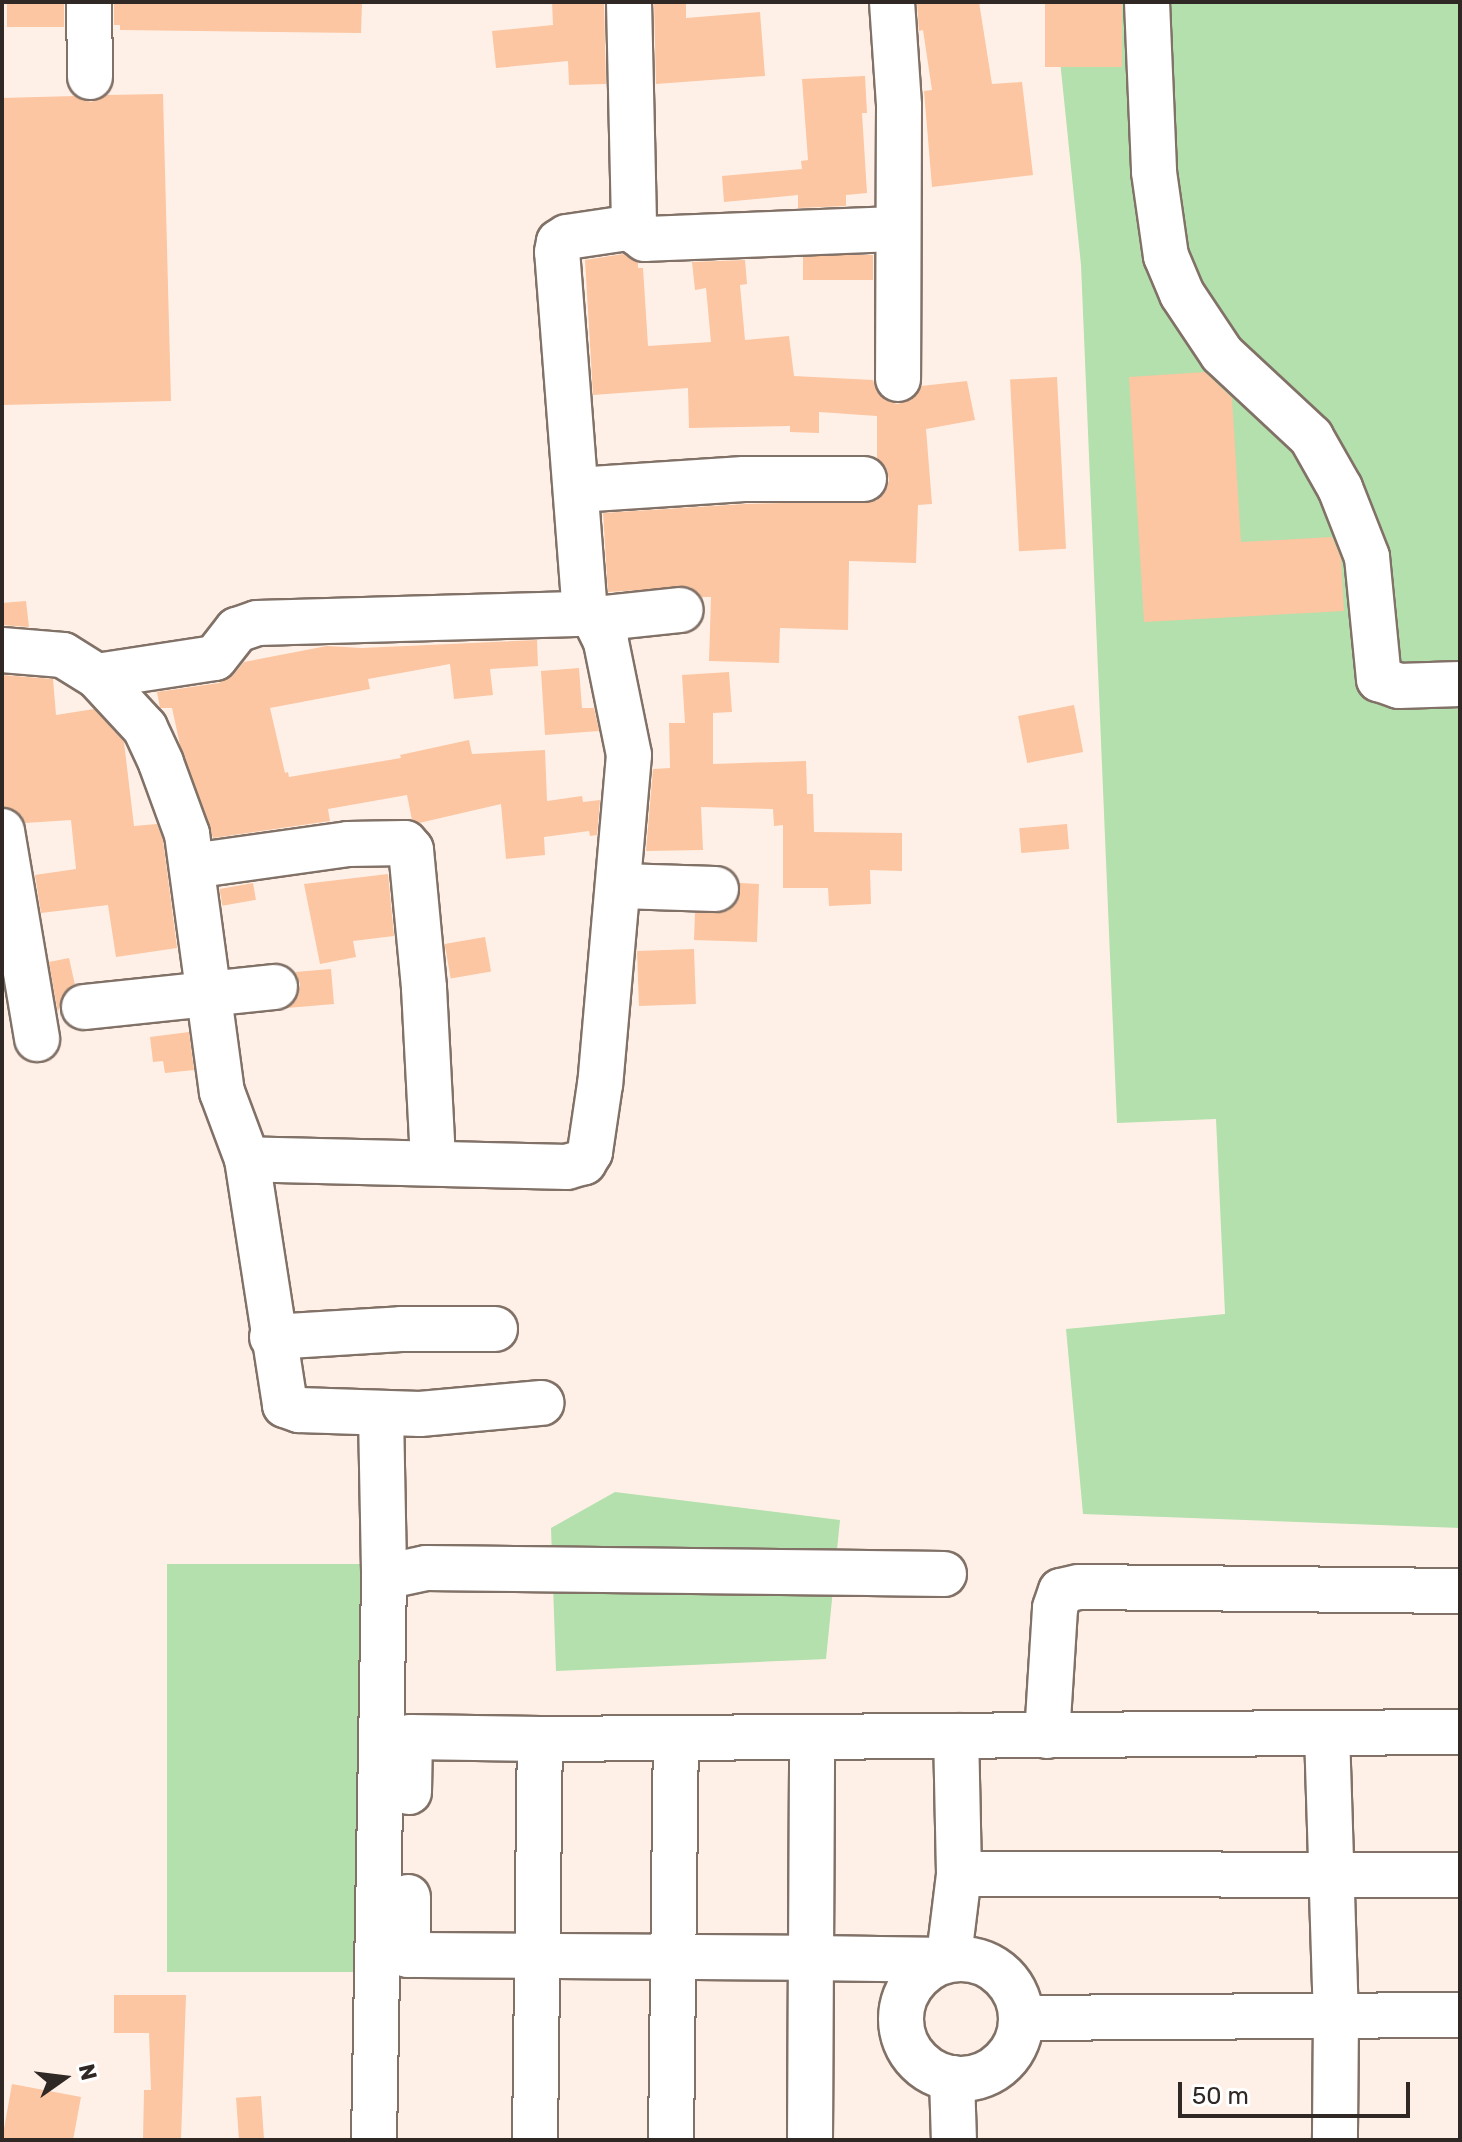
<!DOCTYPE html>
<html>
<head>
<meta charset="utf-8">
<style>
	body { margin:0 }
	#map { position:relative; width:1462px; height:2142px; overflow:hidden; background:#fff0e7; font-family:Rubik,sans-serif }
	div>[style] { position:absolute }
	.green>* { inset:0; background:#b3e0ac; transform-origin:0 0 }
	.building>* { inset:0; background:#fbc6a1; transform-origin:0 0 }
	.roads { filter:drop-shadow(2px 0 #817167) drop-shadow(-2px 0 #817167) drop-shadow(0 2px #817167) drop-shadow(0 -2px #817167) }
	.minor>* { height:44px; margin:-22px; padding:0 22px; transform-origin:22px; border-radius:22px; background:#fff }
	.minor>.ring { margin:-22px; padding:0; box-sizing:content-box; background:none; border:44px solid #fff; border-radius:50% }
	span { translate:-50% -50%; white-space:nowrap; text-align:center; line-height:1.15; -webkit-text-stroke:6px #fff; paint-order:stroke }
	.frame { position:absolute; inset:0; border:4px solid #2f2824; pointer-events:none }
	.north { position:absolute; left:24px; top:2038px; width:80px; height:80px; -webkit-text-stroke:6px #fff; paint-order:stroke; rotate:76deg; font-size:22px; font-weight:700; line-height:32px; text-align:center; color:#2f2824 }
	.north::after { content:''; display:block; margin:auto; width:28px; height:36px; background:#2f2824; clip-path:polygon(50% 0,100% 100%,50% 72%,0 100%) }
	.scale { position:absolute; left:1178px; top:2082px; width:232px; height:36px; box-sizing:border-box; border:4px solid #2f2824; border-top:0; padding-left:10px; font-size:24px; line-height:28px; white-space:nowrap; color:#2f2824; -webkit-text-stroke:6px #fff; paint-order:stroke }
</style>
</head>
<body>
<div id="map">
	<div class="green">
		<i style="clip-path:polygon(1054px 2px,1460px 2px,1460px 1528px,1083px 1514px,1066px 1329px,1225px 1314px,1216px 1119px,1117px 1123px,1081px 265px)"></i>
		<i style="clip-path:polygon(615px 1492px,840px 1520px,826px 1659px,556px 1671px,551px 1528px)"></i>
		<i style="left:167px;top:1564px;width:199px;height:408px"></i>
	</div>
	<div class="building">
		<i style="left:7px;top:2px;width:57px;height:25px"></i>
		<i style="clip-path:polygon(114px 2px,362px 2px,361px 33px,120px 30px,120px 25px,114px 25px)"></i>
		<i style="clip-path:polygon(552px 2px,604px 2px,606px 84px,569px 85px,568px 61px,496px 68px,492px 31px,553px 25px)"></i>
		<i style="clip-path:polygon(654px 2px,686px 2px,686px 18px,760px 12px,765px 76px,656px 84px)"></i>
		<i style="clip-path:polygon(917px 2px,979px 2px,992px 84px,1022px 82px,1033px 175px,932px 187px,924px 91px,932px 90px,923px 30px,919px 31px)"></i>
		<i style="left:1045px;top:2px;width:77px;height:65px"></i>
		<i style="clip-path:polygon(865px 76px,867px 113px,862px 113px,867px 193px,846px 195px,846px 206px,798px 208px,798px 195px,724px 202px,722px 176px,802px 169px,801px 161px,808px 160px,802px 79px)"></i>
		<i style="clip-path:polygon(163px 94px,171px 401px,2px 405px,2px 98px,75px 96px,91px 102px,106px 95px)"></i>
		<i style="clip-path:polygon(623px 254px,638px 262px,638px 268px,643px 268px,648px 346px,711px 342px,706px 288px,695px 290px,692px 262px,745px 260px,747px 284px,740px 285px,745px 340px,789px 336px,794px 376px,873px 380px,877px 392px,885px 400px,897px 404px,911px 400px,921px 386px,967px 381px,975px 420px,926px 429px,932px 504px,918px 505px,916px 563px,849px 561px,848px 630px,780px 628px,779px 663px,709px 661px,711px 597px,702px 597px,690px 587px,608px 592px,603px 513px,745px 504px,876px 501px,885px 492px,889px 480px,886px 467px,877px 458px,877px 416px,819px 412px,819px 433px,790px 432px,790px 426px,689px 428px,688px 388px,593px 395px,585px 260px)"></i>
		<i style="left:873px;top:255px;width:25px;height:70px;rotate:90deg"></i>
		<i style="clip-path:polygon(1205px 372px,1232px 398px,1241px 542px,1332px 537px,1341px 558px,1344px 611px,1144px 622px,1129px 377px)"></i>
		<i style="left:1057px;top:377px;width:172px;height:47px;rotate:87deg"></i>
		<i style="clip-path:polygon(26px 601px,29px 627px,2px 625px,2px 603px)"></i>
		<i style="clip-path:polygon(537px 640px,538px 666px,490px 669px,493px 695px,454px 699px,450px 664px,368px 679px,370px 689px,270px 708px,285px 773px,288px 772px,289px 777px,401px 758px,400px 755px,469px 740px,472px 754px,545px 750px,547px 801px,582px 796px,583px 802px,600px 800px,597px 835px,590px 836px,589px 831px,544px 837px,545px 855px,506px 859px,501px 804px,419px 823px,412px 820px,407px 795px,328px 809px,330px 821px,213px 838px,180px 745px,172px 708px,160px 708px,157px 692px,219px 683px,234px 674px,244px 662px,327px 646px,362px 648px)"></i>
		<i style="clip-path:polygon(579px 668px,582px 708px,594px 708px,599px 731px,545px 735px,541px 671px)"></i>
		<i style="clip-path:polygon(729px 672px,732px 712px,713px 713px,713px 764px,806px 761px,807px 794px,813px 794px,814px 832px,902px 833px,902px 871px,870px 870px,871px 904px,829px 906px,828px 888px,783px 888px,783px 825px,774px 826px,773px 809px,701px 807px,703px 850px,646px 851px,653px 769px,670px 768px,669px 723px,685px 723px,682px 675px)"></i>
		<i style="clip-path:polygon(2px 675px,53px 679px,56px 715px,94px 709px,124px 742px,134px 826px,157px 824px,163px 840px,177px 948px,116px 957px,108px 905px,41px 913px,35px 875px,76px 869px,71px 820px,25px 823px,21px 815px,2px 807px)"></i>
		<i style="left:1074px;top:705px;width:48px;height:57px;rotate:79deg"></i>
		<i style="left:1067px;top:824px;width:25px;height:48px;rotate:85deg"></i>
		<i style="clip-path:polygon(388px 874px,394px 936px,353px 941px,356px 957px,320px 964px,304px 884px)"></i>
		<i style="left:253px;top:883px;width:17px;height:34px;rotate:80deg"></i>
		<i style="clip-path:polygon(740px 883px,759px 884px,757px 942px,694px 940px,695px 913px,728px 911px,738px 901px)"></i>
		<i style="left:485px;top:937px;width:35px;height:41px;rotate:80deg"></i>
		<i style="left:694px;top:949px;width:55px;height:57px;rotate:88deg"></i>
		<i style="clip-path:polygon(69px 958px,75px 985px,62px 996px,58px 1013px,49px 962px)"></i>
		<i style="clip-path:polygon(331px 969px,334px 1004px,287px 1008px,298px 996px,300px 984px,295px 972px)"></i>
		<i style="clip-path:polygon(189px 1032px,194px 1070px,165px 1073px,163px 1061px,153px 1062px,150px 1037px)"></i>
		<i style="clip-path:polygon(114px 1995px,186px 1995px,181px 2140px,143px 2140px,144px 2090px,151px 2090px,149px 2033px,114px 2033px)"></i>
		<i style="clip-path:polygon(12px 2084px,81px 2097px,73px 2140px,2px 2140px)"></i>
		<i style="left:261px;top:2096px;width:44px;height:25px;rotate:86deg"></i>
	</div>
	<div class="roads">
		<div class="minor">
			<i style="left:89px;top:2px;width:75px;rotate:89.2deg"></i>
			<i style="left:629px;top:2px;width:225px;rotate:88.7deg"></i>
			<i style="left:634px;top:227px;width:7px;rotate:63deg"></i>
			<i style="left:637px;top:233px;width:10px;rotate:37deg"></i>
			<i style="left:645px;top:239px;width:253px;rotate:-2.3deg"></i>
			<i style="left:892px;top:2px;width:104px;rotate:86.1deg"></i>
			<i style="left:899px;top:106px;width:273px;rotate:90.2deg"></i>
			<i style="left:1147px;top:2px;width:170px;rotate:87.6deg"></i>
			<i style="left:1154px;top:172px;width:85px;rotate:81.9deg"></i>
			<i style="left:1166px;top:256px;width:41px;rotate:67.2deg"></i>
			<i style="left:1182px;top:294px;width:72px;rotate:56.3deg"></i>
			<i style="left:1222px;top:354px;width:122px;rotate:43deg"></i>
			<i style="left:1311px;top:437px;width:59px;rotate:60.4deg"></i>
			<i style="left:1340px;top:488px;width:74px;rotate:68.6deg"></i>
			<i style="left:1367px;top:557px;width:123px;rotate:84.4deg"></i>
			<i style="left:1379px;top:679px;width:21px;rotate:19deg"></i>
			<i style="left:1399px;top:686px;width:61px;rotate:-1.9deg"></i>
			<i style="left:577px;top:490px;width:167px;rotate:-3.8deg"></i>
			<i style="left:744px;top:479px;width:120px"></i>
			<i style="left:585px;top:614px;width:363px;rotate:-94.4deg"></i>
			<i style="left:557px;top:252px;width:10px;rotate:-79deg"></i>
			<i style="left:559px;top:242px;width:9px;rotate:-32deg"></i>
			<i style="left:567px;top:237px;width:68px;rotate:-8.5deg"></i>
			<i style="left:595px;top:619px;width:86px;rotate:-6deg"></i>
			<i style="left:2px;top:650px;width:61px;rotate:4.7deg"></i>
			<i style="left:63px;top:655px;width:40px;rotate:32deg"></i>
			<i style="left:97px;top:676px;width:71px;rotate:47.3deg"></i>
			<i style="left:145px;top:728px;width:38px;rotate:65deg"></i>
			<i style="left:161px;top:763px;width:76px;rotate:69.9deg"></i>
			<i style="left:187px;top:834px;width:260px;rotate:82.3deg"></i>
			<i style="left:222px;top:1092px;width:72px;rotate:69.5deg"></i>
			<i style="left:247px;top:1159px;width:249px;rotate:81.2deg"></i>
			<i style="left:285px;top:1405px;width:15px;rotate:20deg"></i>
			<i style="left:299px;top:1410px;width:121px;rotate:1.9deg"></i>
			<i style="left:420px;top:1414px;width:122px;rotate:-5.2deg"></i>
			<i style="left:97px;top:676px;width:119px;rotate:-8.7deg"></i>
			<i style="left:215px;top:658px;width:36px;rotate:-52deg"></i>
			<i style="left:237px;top:630px;width:21px;rotate:-19deg"></i>
			<i style="left:257px;top:623px;width:328px;rotate:-1.6deg"></i>
			<i style="left:585px;top:614px;width:11px;rotate:27deg"></i>
			<i style="left:595px;top:619px;width:25px;rotate:64deg"></i>
			<i style="left:606px;top:642px;width:115px;rotate:78.5deg"></i>
			<i style="left:629px;top:755px;width:330px;rotate:95deg"></i>
			<i style="left:600px;top:1084px;width:69px;rotate:98.4deg"></i>
			<i style="left:590px;top:1152px;width:12px;rotate:121deg"></i>
			<i style="left:584px;top:1162px;width:18px;rotate:164deg"></i>
			<i style="left:567px;top:1167px;width:320px;rotate:-178.6deg"></i>
			<i style="left:2px;top:831px;width:211px;rotate:80.4deg"></i>
			<i style="left:192px;top:866px;width:158px;rotate:-8deg"></i>
			<i style="left:348px;top:844px;width:57px;rotate:-1deg"></i>
			<i style="left:405px;top:843px;width:9px;rotate:49deg"></i>
			<i style="left:411px;top:850px;width:139px;rotate:84.6deg"></i>
			<i style="left:424px;top:988px;width:173px;rotate:87deg"></i>
			<i style="left:619px;top:886px;width:97px;rotate:1.8deg"></i>
			<i style="left:84px;top:1007px;width:192px;rotate:-6deg"></i>
			<i style="left:272px;top:1337px;width:129px;rotate:-3.5deg"></i>
			<i style="left:401px;top:1329px;width:94px"></i>
			<i style="left:381px;top:1414px;width:163px;rotate:88.9deg"></i>
			<i style="left:1327px;top:1733px;width:284px;rotate:88.2deg"></i>
			<i style="left:1336px;top:2017px;width:123px;rotate:90.5deg"></i>
			<i style="left:1047px;top:1736px;width:128px;rotate:-86.4deg"></i>
			<i style="left:1055px;top:1608px;width:18px;rotate:-71deg"></i>
			<i style="left:1061px;top:1591px;width:18px;rotate:-13deg"></i>
			<i style="left:1079px;top:1587px;width:381px;rotate:0.6deg"></i>
			<i style="left:409px;top:1792px;width:55px;rotate:-89deg"></i>
			<i style="left:410px;top:1737px;width:130px;rotate:0.9deg"></i>
			<i style="left:959px;top:1874px;width:501px;rotate:0.11deg"></i>
			<i style="left:408px;top:1897px;width:58px;rotate:90deg"></i>
			<i style="left:408px;top:1955px;width:403px;rotate:0.4deg"></i>
			<i style="left:811px;top:1958px;width:221px;rotate:-89.7deg"></i>
			<i class="ring" style="left:901px;top:1959px;width:76px;height:76px"></i>
			<i style="left:1021px;top:2018px;width:439px;rotate:-0.4deg"></i>
			<i style="left:952px;top:2078px;width:62px;rotate:88.2deg"></i>
			<i style="left:374px;top:2140px;width:563px;rotate:-88.98deg"></i>
			<i style="left:384px;top:1577px;width:43px;rotate:-12.1deg"></i>
			<i style="left:426px;top:1568px;width:518px;rotate:0.66deg"></i>
			<i style="left:535px;top:2140px;width:401px;rotate:-89.3deg"></i>
			<i style="left:540px;top:1739px;width:920px;rotate:-0.44deg"></i>
			<i style="left:671px;top:2140px;width:401px;rotate:-89.3deg"></i>
			<i style="left:810px;top:2140px;width:182px;rotate:-89.7deg"></i>
			<i style="left:811px;top:1958px;width:137px;rotate:0.8deg"></i>
			<i style="left:948px;top:1960px;width:4px;rotate:-76deg"></i>
			<i style="left:949px;top:1956px;width:83px;rotate:-83deg"></i>
			<i style="left:959px;top:1874px;width:138px;rotate:-91.2deg"></i>
		</div>
	</div>
	<div class="frame"></div>
	<div class="north">N</div>
	<div class="scale">50 m</div>
</div>
</body>
</html>
